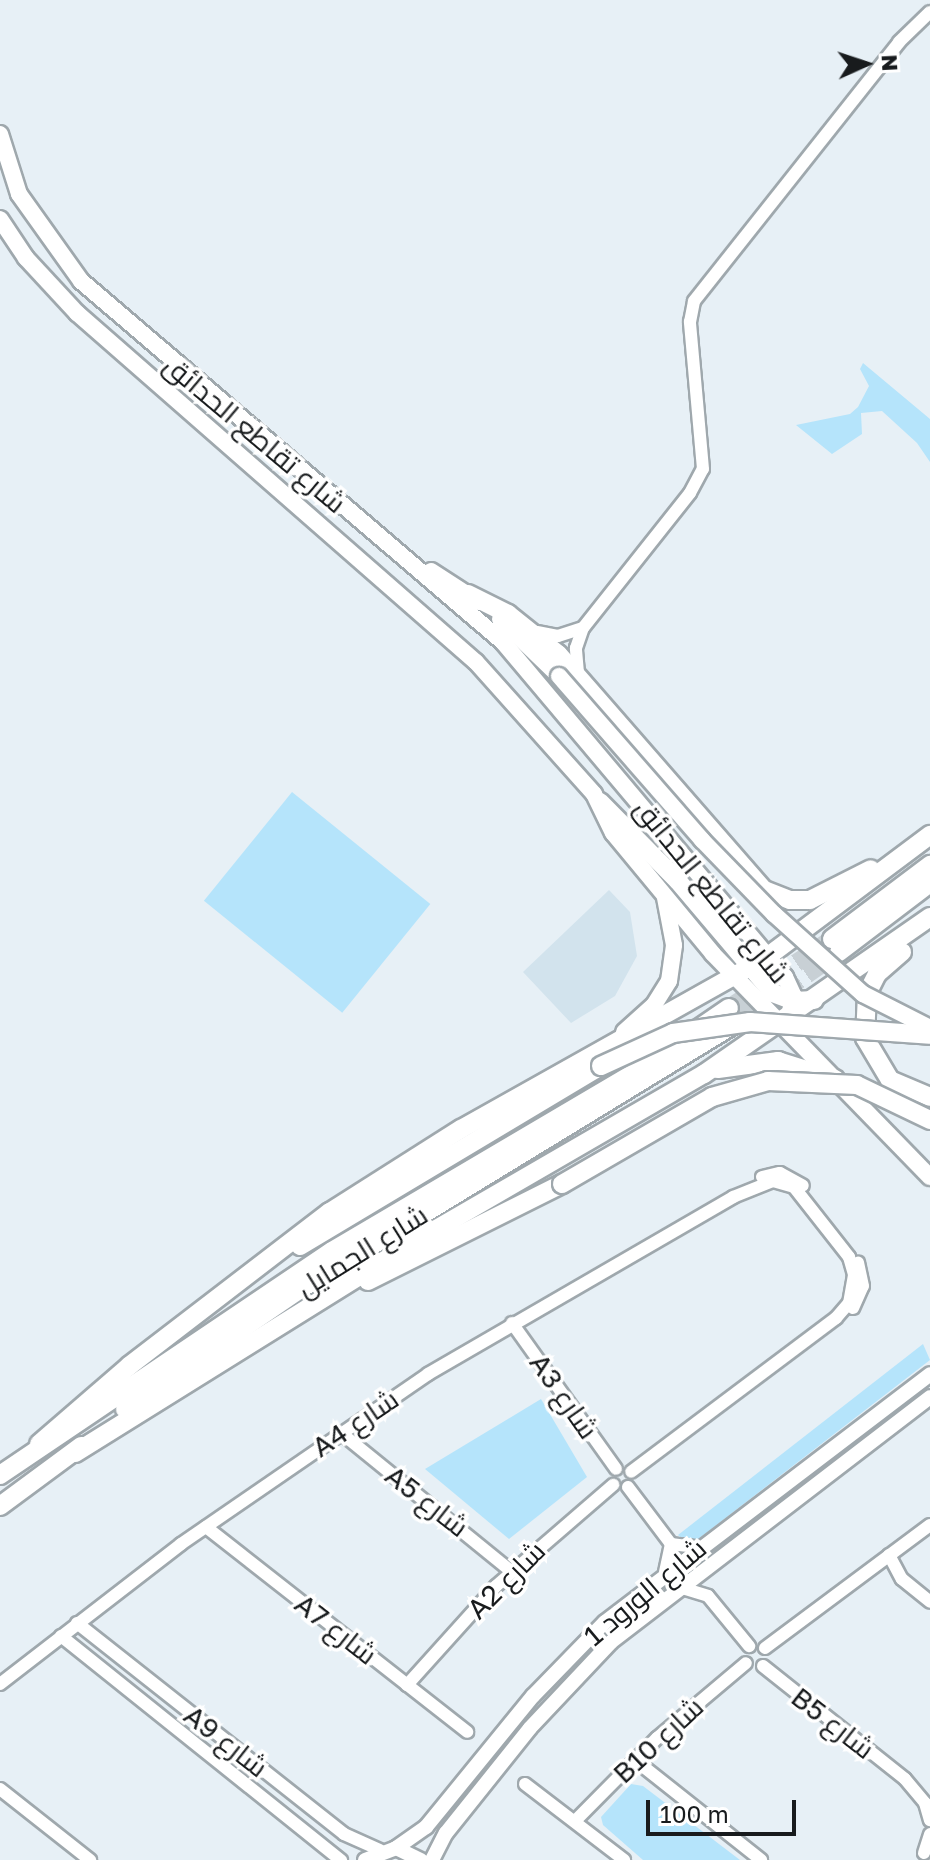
<!DOCTYPE html>
<html>
<head>
<meta charset="utf-8">
<style>
	body { margin:0 }
	#map { position:relative; width:930px; height:1860px; overflow:hidden; background:#e7f0f6; font-family:"Golos Text",Cairo,sans-serif }
	div>[style] { position:absolute }
	.built>* { inset:0; background:#d2e3ed }
	.green>* { inset:0; background:#b5e4fb; transform-origin:0 0 }
	.primary-tunnel>* { height:18px; margin-top:-9px; transform-origin:0; background:repeating-linear-gradient(90deg,#c8d0d5 0 18px,transparent 0 27px) }
	.roads { filter:drop-shadow(2px 0 #9fa8ad) drop-shadow(-2px 0 #9fa8ad) drop-shadow(0 2px #9fa8ad) drop-shadow(0 -2px #9fa8ad) }
	.minor>* { height:12px; margin:-6px; padding:0 6px; transform-origin:6px; border-radius:6px; background:#fff }
	.tertiary>* { height:14px; margin:-7px; padding:0 7px; transform-origin:7px; border-radius:7px; background:#fff }
	.secondary>* { height:16px; margin:-8px; padding:0 8px; transform-origin:8px; border-radius:8px; background:#fff }
	.primary>* { height:18px; margin:-9px; padding:0 9px; transform-origin:9px; border-radius:9px; background:#fff }
	.bridges { filter:drop-shadow(2px 0 #9fa8ad) drop-shadow(-2px 0 #9fa8ad) drop-shadow(0 2px #9fa8ad) drop-shadow(0 -2px #9fa8ad) }
	.secondary-bridge>* { height:16px; margin:-8px; padding:0 8px; transform-origin:8px; border-radius:8px; background:#fff }
	.primary-bridge>* { height:18px; margin:-9px; padding:0 9px; transform-origin:9px; border-radius:9px; background:#fff }
	span { translate:-50% -50%; white-space:nowrap; text-align:center; line-height:1.15; -webkit-text-stroke:7px #fff; paint-order:stroke }
	.street-label { font-size:28px; color:#181b1d }
	.north { position:absolute; left:826px; top:24px; width:80px; height:80px; -webkit-text-stroke:6px #fff; paint-order:stroke; rotate:87deg; font-size:22px; font-weight:700; line-height:32px; text-align:center; color:#181b1d }
	.north::after { content:''; display:block; margin:auto; width:28px; height:36px; background:#181b1d; clip-path:polygon(50% 0,100% 100%,50% 72%,0 100%) }
	.scale { position:absolute; left:646px; top:1800px; width:150px; height:36px; box-sizing:border-box; border:4px solid #181b1d; border-top:0; padding-left:10px; font-size:24px; line-height:28px; white-space:nowrap; color:#181b1d; -webkit-text-stroke:6px #fff; paint-order:stroke }
</style>
</head>
<body>
<div id="map">
	<div class="built">
		<i style="clip-path:polygon(609px 890px,630px 912px,637px 956px,615px 996px,571px 1023px,523px 972px)"></i>
	</div>
	<div class="green">
		<i style="clip-path:polygon(863px 363px,930px 419px,930px 462px,917px 443px,882px 411px,861px 413px,862px 434px,832px 454px,796px 425px,850px 414px,858px 407px,869px 386px,860px 369px)"></i>
		<i style="left:292px;top:792px;width:178px;height:140px;rotate:39deg"></i>
		<i style="clip-path:polygon(923px 1344px,930px 1360px,697px 1540px,687px 1543px,678px 1535px)"></i>
		<i style="clip-path:polygon(541px 1399px,587px 1477px,509px 1539px,425px 1469px)"></i>
		<i style="clip-path:polygon(631px 1784px,643px 1786px,740px 1860px,643px 1860px,603px 1825px,601px 1817px)"></i>
	</div>
	<div class="primary-tunnel">
		<i style="left:729px;top:1008px;width:124px;rotate:-33.8deg"></i>
		<i style="left:740px;top:1021px;width:121px;rotate:-34.9deg"></i>
	</div>
	<div class="roads">
		<div class="minor">
			<i style="left:537px;top:632px;width:21px;rotate:11deg"></i>
			<i style="left:558px;top:636px;width:26px;rotate:-18deg"></i>
			<i style="left:578px;top:673px;width:25px;rotate:-95deg"></i>
			<i style="left:576px;top:648px;width:21px;rotate:-71deg"></i>
			<i style="left:583px;top:628px;width:172px;rotate:-51.6deg"></i>
			<i style="left:690px;top:493px;width:27px;rotate:-62deg"></i>
			<i style="left:703px;top:469px;width:148px;rotate:-95.1deg"></i>
			<i style="left:690px;top:322px;width:21px;rotate:-79deg"></i>
			<i style="left:694px;top:301px;width:330px;rotate:-51.6deg"></i>
			<i style="left:899px;top:42px;width:43px;rotate:-44.1deg"></i>
			<i style="left:762px;top:1177px;width:18px;rotate:-13deg"></i>
			<i style="left:780px;top:1173px;width:26px;rotate:29deg"></i>
			<i style="left:853px;top:1308px;width:24px;rotate:-66deg"></i>
			<i style="left:863px;top:1286px;width:24px;rotate:-102deg"></i>
			<i style="left:512px;top:1323px;width:179px;rotate:54.5deg"></i>
			<i style="left:341px;top:1433px;width:219px;rotate:39.1deg"></i>
			<i style="left:628px;top:1487px;width:71px;rotate:53deg"></i>
			<i style="left:671px;top:1544px;width:26px;rotate:7deg"></i>
			<i style="left:206px;top:1527px;width:332px;rotate:38.1deg"></i>
			<i style="left:889px;top:1555px;width:27px;rotate:62deg"></i>
			<i style="left:902px;top:1579px;width:36px;rotate:39deg"></i>
			<i style="left:665px;top:1572px;width:29px;rotate:-78deg"></i>
			<i style="left:679px;top:1587px;width:30px;rotate:17deg"></i>
			<i style="left:708px;top:1596px;width:65px;rotate:50.6deg"></i>
			<i style="left:77px;top:1623px;width:340px;rotate:38.3deg"></i>
			<i style="left:344px;top:1834px;width:39px;rotate:24deg"></i>
			<i style="left:61px;top:1636px;width:359px;rotate:38.7deg"></i>
			<i style="left:765px;top:1648px;width:206px;rotate:-36.7deg"></i>
			<i style="left:763px;top:1666px;width:181px;rotate:38.5deg"></i>
			<i style="left:905px;top:1779px;width:31px;rotate:50deg"></i>
			<i style="left:925px;top:1803px;width:18px;rotate:74deg"></i>
			<i style="left:0;top:1684px;width:229px;rotate:-37.7deg"></i>
			<i style="left:181px;top:1544px;width:300px;rotate:-34.5deg"></i>
			<i style="left:428px;top:1374px;width:353px;rotate:-30.1deg"></i>
			<i style="left:733px;top:1197px;width:43px;rotate:-21.8deg"></i>
			<i style="left:773px;top:1181px;width:22px;rotate:16deg"></i>
			<i style="left:794px;top:1187px;width:89px;rotate:51.8deg"></i>
			<i style="left:849px;top:1257px;width:19px;rotate:74deg"></i>
			<i style="left:854px;top:1275px;width:28px;rotate:100deg"></i>
			<i style="left:849px;top:1303px;width:20px;rotate:131deg"></i>
			<i style="left:836px;top:1318px;width:256px;rotate:143.1deg"></i>
			<i style="left:407px;top:1685px;width:133px;rotate:-48deg"></i>
			<i style="left:496px;top:1586px;width:155px;rotate:-40.8deg"></i>
			<i style="left:635px;top:1760px;width:161px;rotate:38.4deg"></i>
			<i style="left:525px;top:1784px;width:125px;rotate:37.5deg"></i>
			<i style="left:0;top:1789px;width:115px;rotate:38.3deg"></i>
			<i style="left:575px;top:1821px;width:117px;rotate:-45.3deg"></i>
			<i style="left:657px;top:1738px;width:116px;rotate:-40.1deg"></i>
			<i style="left:924px;top:1853px;width:20px;rotate:-72deg"></i>
		</div>
		<div class="tertiary">
			<i style="left:396px;top:1848px;width:37px;rotate:-35deg"></i>
			<i style="left:426px;top:1827px;width:169px;rotate:-50.8deg"></i>
			<i style="left:533px;top:1696px;width:103px;rotate:-45.8deg"></i>
			<i style="left:605px;top:1622px;width:409px;rotate:-37.3deg"></i>
			<i style="left:365px;top:1860px;width:33px;rotate:-21deg"></i>
			<i style="left:396px;top:1848px;width:28px;rotate:26deg"></i>
			<i style="left:432px;top:1860px;width:30px;rotate:-63deg"></i>
			<i style="left:446px;top:1833px;width:134px;rotate:-51.3deg"></i>
			<i style="left:530px;top:1728px;width:118px;rotate:-46.7deg"></i>
			<i style="left:611px;top:1642px;width:402px;rotate:-37.5deg"></i>
		</div>
		<div class="secondary">
			<i style="left:0;top:134px;width:63px;rotate:72.4deg"></i>
			<i style="left:19px;top:194px;width:107px;rotate:54.5deg"></i>
			<i style="left:81px;top:281px;width:555px;rotate:40.55deg"></i>
			<i style="left:503px;top:642px;width:438px;rotate:49.9deg"></i>
			<i style="left:785px;top:977px;width:21px;rotate:65deg"></i>
			<i style="left:794px;top:996px;width:16px;rotate:105deg"></i>
			<i style="left:0;top:219px;width:47px;rotate:56.3deg"></i>
			<i style="left:26px;top:258px;width:75px;rotate:47.2deg"></i>
			<i style="left:77px;top:313px;width:530px;rotate:41.18deg"></i>
			<i style="left:476px;top:662px;width:177px;rotate:48.2deg"></i>
			<i style="left:594px;top:794px;width:43px;rotate:64deg"></i>
			<i style="left:613px;top:833px;width:157px;rotate:50.4deg"></i>
			<i style="left:713px;top:954px;width:311px;rotate:45.8deg"></i>
			<i style="left:431px;top:571px;width:57px;rotate:32.9deg"></i>
			<i style="left:500px;top:619px;width:82px;rotate:44deg"></i>
			<i style="left:624px;top:1032px;width:40px;rotate:-42deg"></i>
			<i style="left:654px;top:1005px;width:28px;rotate:-58deg"></i>
			<i style="left:669px;top:981px;width:36px;rotate:-82deg"></i>
			<i style="left:674px;top:945px;width:48px;rotate:-100.8deg"></i>
		</div>
		<div class="primary">
			<i style="left:468px;top:594px;width:45px;rotate:26.6deg"></i>
			<i style="left:508px;top:614px;width:64px;rotate:38.7deg"></i>
			<i style="left:558px;top:654px;width:313px;rotate:48.9deg"></i>
			<i style="left:764px;top:890px;width:28px;rotate:21deg"></i>
			<i style="left:790px;top:900px;width:20px"></i>
			<i style="left:810px;top:900px;width:68px;rotate:-26.9deg"></i>
			<i style="left:600px;top:802px;width:111px;rotate:45.4deg"></i>
			<i style="left:678px;top:881px;width:147px;rotate:49.7deg"></i>
			<i style="left:773px;top:993px;width:22px;rotate:21deg"></i>
			<i style="left:794px;top:1001px;width:20px;rotate:-3deg"></i>
			<i style="left:832px;top:939px;width:123px;rotate:-37.1deg"></i>
			<i style="left:839px;top:952px;width:114px;rotate:-37.2deg"></i>
			<i style="left:902px;top:952px;width:33px;rotate:139deg"></i>
			<i style="left:877px;top:974px;width:22px;rotate:117deg"></i>
			<i style="left:867px;top:994px;width:44px;rotate:92.6deg"></i>
			<i style="left:865px;top:1038px;width:49px;rotate:59.2deg"></i>
			<i style="left:890px;top:1080px;width:43px;rotate:23deg"></i>
			<i style="left:718px;top:1069px;width:61px;rotate:-7.6deg"></i>
			<i style="left:778px;top:1061px;width:60px;rotate:17.5deg"></i>
			<i style="left:300px;top:1246px;width:351px;rotate:-30.9deg"></i>
			<i style="left:368px;top:1281px;width:217px;rotate:-26.6deg"></i>
			<i style="left:125px;top:1409px;width:214px;rotate:-34.4deg"></i>
			<i style="left:302px;top:1288px;width:509px;rotate:-31.41deg"></i>
			<i style="left:39px;top:1444px;width:119px;rotate:-40.9deg"></i>
			<i style="left:129px;top:1366px;width:253px;rotate:-37.5deg"></i>
			<i style="left:330px;top:1212px;width:155px;rotate:-32.4deg"></i>
			<i style="left:461px;top:1129px;width:351px;rotate:-29.3deg"></i>
			<i style="left:767px;top:957px;width:204px;rotate:-36.8deg"></i>
			<i style="left:75px;top:1453px;width:391px;rotate:-31.9deg"></i>
			<i style="left:407px;top:1246px;width:343px;rotate:-30.1deg"></i>
			<i style="left:704px;top:1074px;width:275px;rotate:-34.8deg"></i>
			<i style="left:0;top:1475px;width:400px;rotate:-34deg"></i>
			<i style="left:332px;top:1251px;width:351px;rotate:-30.5deg"></i>
			<i style="left:634px;top:1073px;width:115px;rotate:-34.4deg"></i>
			<i style="left:0;top:1506px;width:101px;rotate:-36.5deg"></i>
		</div>
	</div>
	<div class="bridges">
		<div class="secondary-bridge">
			<i style="left:559px;top:676px;width:218px;rotate:48.9deg"></i>
			<i style="left:702px;top:840px;width:103px;rotate:45.8deg"></i>
			<i style="left:774px;top:914px;width:120px;rotate:42deg"></i>
			<i style="left:863px;top:994px;width:75px;rotate:26.9deg"></i>
		</div>
		<div class="primary-bridge">
			<i style="left:601px;top:1066px;width:79px;rotate:-24.6deg"></i>
			<i style="left:673px;top:1033px;width:78px;rotate:-8.1deg"></i>
			<i style="left:750px;top:1022px;width:180px;rotate:4.1deg"></i>
			<i style="left:562px;top:1184px;width:173px;rotate:-30.1deg"></i>
			<i style="left:712px;top:1097px;width:58px;rotate:-15.9deg"></i>
			<i style="left:768px;top:1081px;width:89px;rotate:2.6deg"></i>
			<i style="left:857px;top:1085px;width:81px;rotate:25.6deg"></i>
		</div>
	</div>
	<div class="street-label">
		<span style="left:255px;top:434px;rotate:40deg">شارع تقاطع الحدائق</span>
		<span style="left:712px;top:891px;rotate:51deg">شارع تقاطع الحدائق</span>
		<span style="left:362px;top:1251px;rotate:-32deg">شارع الجمايل</span>
		<span style="left:564px;top:1396px;rotate:55deg">A3 شارع</span>
		<span style="left:355px;top:1423px;rotate:-34deg">A4 شارع</span>
		<span style="left:427px;top:1501px;rotate:38deg">A5 شارع</span>
		<span style="left:506px;top:1580px;rotate:-45deg">A2 شارع</span>
		<span style="left:645px;top:1592px;rotate:-40deg">شارع الورود 1</span>
		<span style="left:336px;top:1629px;rotate:38deg">A7 شارع</span>
		<span style="left:833px;top:1723px;rotate:38deg">B5 شارع</span>
		<span style="left:658px;top:1740px;rotate:-43deg">B10 شارع</span>
		<span style="left:226px;top:1741px;rotate:38deg">A9 شارع</span>
	</div>
	<div class="north">N</div>
	<div class="scale">100 m</div>
</div>
</body>
</html>
